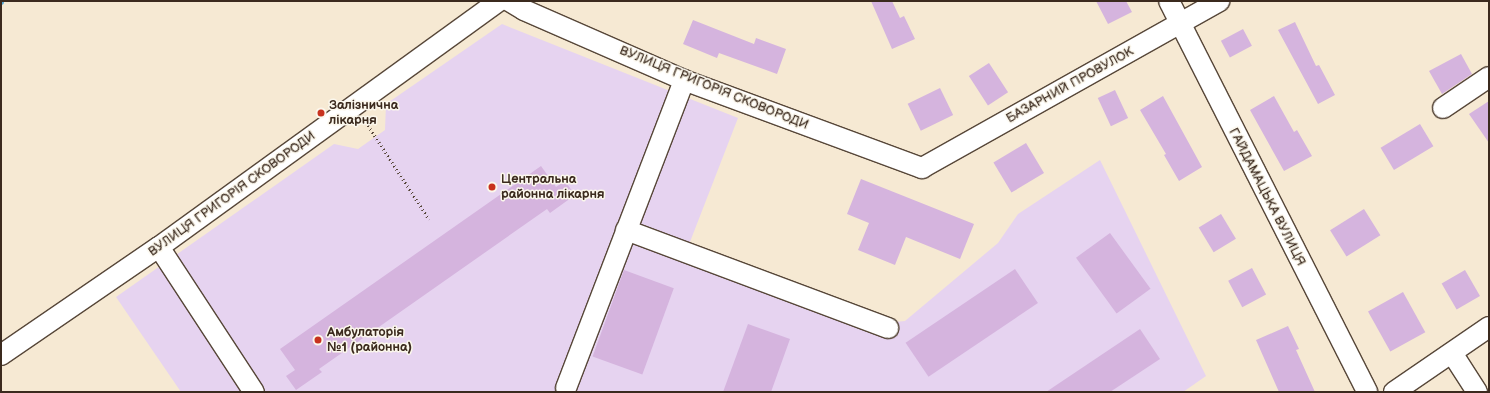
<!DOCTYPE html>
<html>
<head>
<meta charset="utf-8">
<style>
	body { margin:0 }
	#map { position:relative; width:1490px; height:393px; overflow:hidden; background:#f6e9d3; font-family:"Balsamiq Sans",sans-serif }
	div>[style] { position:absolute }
	.built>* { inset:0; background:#e6d3f0 }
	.stream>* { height:6px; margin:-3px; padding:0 3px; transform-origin:3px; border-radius:3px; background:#56a6d0 }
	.building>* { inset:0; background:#d5b4de; transform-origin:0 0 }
	.path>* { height:2.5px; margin-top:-1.25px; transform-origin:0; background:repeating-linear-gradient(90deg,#574739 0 1px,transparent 0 4px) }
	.roads { filter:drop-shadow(1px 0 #574739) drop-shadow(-1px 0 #574739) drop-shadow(0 1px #574739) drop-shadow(0 -1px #574739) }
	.minor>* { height:20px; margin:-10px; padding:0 10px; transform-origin:10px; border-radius:10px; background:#fff }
	.dots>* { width:11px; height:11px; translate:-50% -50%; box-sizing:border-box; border:2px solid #fbf7ec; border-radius:50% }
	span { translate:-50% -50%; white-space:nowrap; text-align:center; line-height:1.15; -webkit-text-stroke:3px #fbf7ec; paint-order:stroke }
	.street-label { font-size:13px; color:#3b2a1e }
	.poi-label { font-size:13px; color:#3b2a1e; font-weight:700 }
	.left { translate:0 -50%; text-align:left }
	.frame { position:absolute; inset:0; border:2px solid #3b2a1e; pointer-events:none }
</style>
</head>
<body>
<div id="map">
	<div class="built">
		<i style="clip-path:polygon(502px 24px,738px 118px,688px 247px,885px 323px,905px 321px,998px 243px,1018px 214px,1100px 160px,1206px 376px,1183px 392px,181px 392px,116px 297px,334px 144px,358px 149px,385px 130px,386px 104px)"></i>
	</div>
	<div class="stream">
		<i style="left:1px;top:2px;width:1px;rotate:-90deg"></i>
	</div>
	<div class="building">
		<i style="clip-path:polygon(871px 1px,892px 1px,900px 18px,904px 16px,915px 39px,892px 49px)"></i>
		<i style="clip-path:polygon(1096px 1px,1126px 1px,1132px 12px,1108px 24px)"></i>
		<i style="clip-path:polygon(693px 20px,754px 44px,756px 38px,786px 49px,777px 74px,719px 53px,717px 58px,683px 44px)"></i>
		<i style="clip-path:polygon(1295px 22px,1316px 66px,1319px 65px,1335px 95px,1318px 104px,1278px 30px)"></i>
		<i style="left:1243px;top:29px;width:19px;height:25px;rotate:62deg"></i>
		<i style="clip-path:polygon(1461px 54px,1472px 74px,1442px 94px,1429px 71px)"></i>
		<i style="left:989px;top:63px;width:35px;height:24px;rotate:57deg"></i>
		<i style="left:940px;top:88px;width:30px;height:36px;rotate:64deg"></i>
		<i style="left:1115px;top:90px;width:31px;height:19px;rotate:65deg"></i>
		<i style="clip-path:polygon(1163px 96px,1202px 167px,1179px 181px,1164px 155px,1166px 154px,1140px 110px)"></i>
		<i style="clip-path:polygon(1274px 96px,1294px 132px,1297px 130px,1312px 156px,1284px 171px,1250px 110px)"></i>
		<i style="clip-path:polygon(1489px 101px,1489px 143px,1469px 114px)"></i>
		<i style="left:1420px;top:124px;width:26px;height:46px;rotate:59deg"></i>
		<i style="left:1026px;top:143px;width:35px;height:38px;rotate:59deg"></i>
		<i style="clip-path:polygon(541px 166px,556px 187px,565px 181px,575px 195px,550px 213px,547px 209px,319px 369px,322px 372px,296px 390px,286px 376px,295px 370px,280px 349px)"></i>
		<i style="clip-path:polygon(861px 179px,974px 224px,960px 259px,906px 237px,895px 265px,858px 250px,869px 223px,847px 214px)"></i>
		<i style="left:1364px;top:209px;width:31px;height:40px;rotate:58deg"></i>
		<i style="left:1221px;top:214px;width:29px;height:26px;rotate:59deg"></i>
		<i style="left:1110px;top:233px;width:69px;height:42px;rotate:54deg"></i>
		<i style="left:1252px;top:268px;width:30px;height:27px;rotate:62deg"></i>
		<i style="left:1015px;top:269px;width:41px;height:132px;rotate:56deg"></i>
		<i style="left:624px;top:270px;width:53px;height:92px;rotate:20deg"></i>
		<i style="left:1465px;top:270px;width:30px;height:27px;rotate:60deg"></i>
		<i style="left:1403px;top:292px;width:46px;height:40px;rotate:61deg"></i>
		<i style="clip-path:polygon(748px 324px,790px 339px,771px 392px,723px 392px)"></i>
		<i style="clip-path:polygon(1288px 326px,1299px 349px,1296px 350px,1315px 392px,1279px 392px,1256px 340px)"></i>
		<i style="clip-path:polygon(1140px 329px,1160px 359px,1110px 392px,1046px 392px)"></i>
	</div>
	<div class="path">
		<i style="left:366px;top:122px;width:116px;rotate:57deg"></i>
	</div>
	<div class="roads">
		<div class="minor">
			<i style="left:509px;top:1px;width:17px;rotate:31deg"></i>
			<i style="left:524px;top:10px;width:175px;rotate:23.6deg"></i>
			<i style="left:684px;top:80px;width:254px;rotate:20.3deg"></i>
			<i style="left:922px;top:168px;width:341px;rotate:-29.3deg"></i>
			<i style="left:1169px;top:1px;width:438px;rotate:63.1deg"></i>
			<i style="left:1443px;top:108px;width:55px;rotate:-34deg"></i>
			<i style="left:626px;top:230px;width:280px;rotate:20.5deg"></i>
			<i style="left:159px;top:247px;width:173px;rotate:56.8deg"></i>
			<i style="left:1452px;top:353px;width:46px;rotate:57.3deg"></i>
			<i style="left:1px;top:355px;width:191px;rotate:-34.4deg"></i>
			<i style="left:159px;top:247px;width:420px;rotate:-35.9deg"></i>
			<i style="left:566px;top:388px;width:330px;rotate:-69deg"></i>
			<i style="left:1394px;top:392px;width:115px;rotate:-34.4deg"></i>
		</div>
	</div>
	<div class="dots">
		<i style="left:321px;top:113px;background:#c8321e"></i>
		<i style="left:492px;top:187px;background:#c8321e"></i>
		<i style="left:318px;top:340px;background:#c8321e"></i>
	</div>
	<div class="street-label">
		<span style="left:1070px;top:85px;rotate:-29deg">БАЗАРНИЙ ПРОВУЛОК</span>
		<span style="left:714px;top:88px;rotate:22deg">ВУЛИЦЯ ГРИГОРІЯ СКОВОРОДИ</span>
		<span style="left:232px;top:194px;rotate:-36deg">ВУЛИЦЯ ГРИГОРІЯ СКОВОРОДИ</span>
		<span style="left:1267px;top:197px;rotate:63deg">ГАЙДАМАЦЬКА ВУЛИЦЯ</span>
	</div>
	<div class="poi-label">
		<span class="left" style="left:329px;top:113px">Залізнична<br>лікарня</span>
		<span class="left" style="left:501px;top:187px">Центральна<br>районна лікарня</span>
		<span class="left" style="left:327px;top:340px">Амбулаторія<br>№1 (районна)</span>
	</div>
	<div class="frame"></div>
</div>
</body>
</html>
